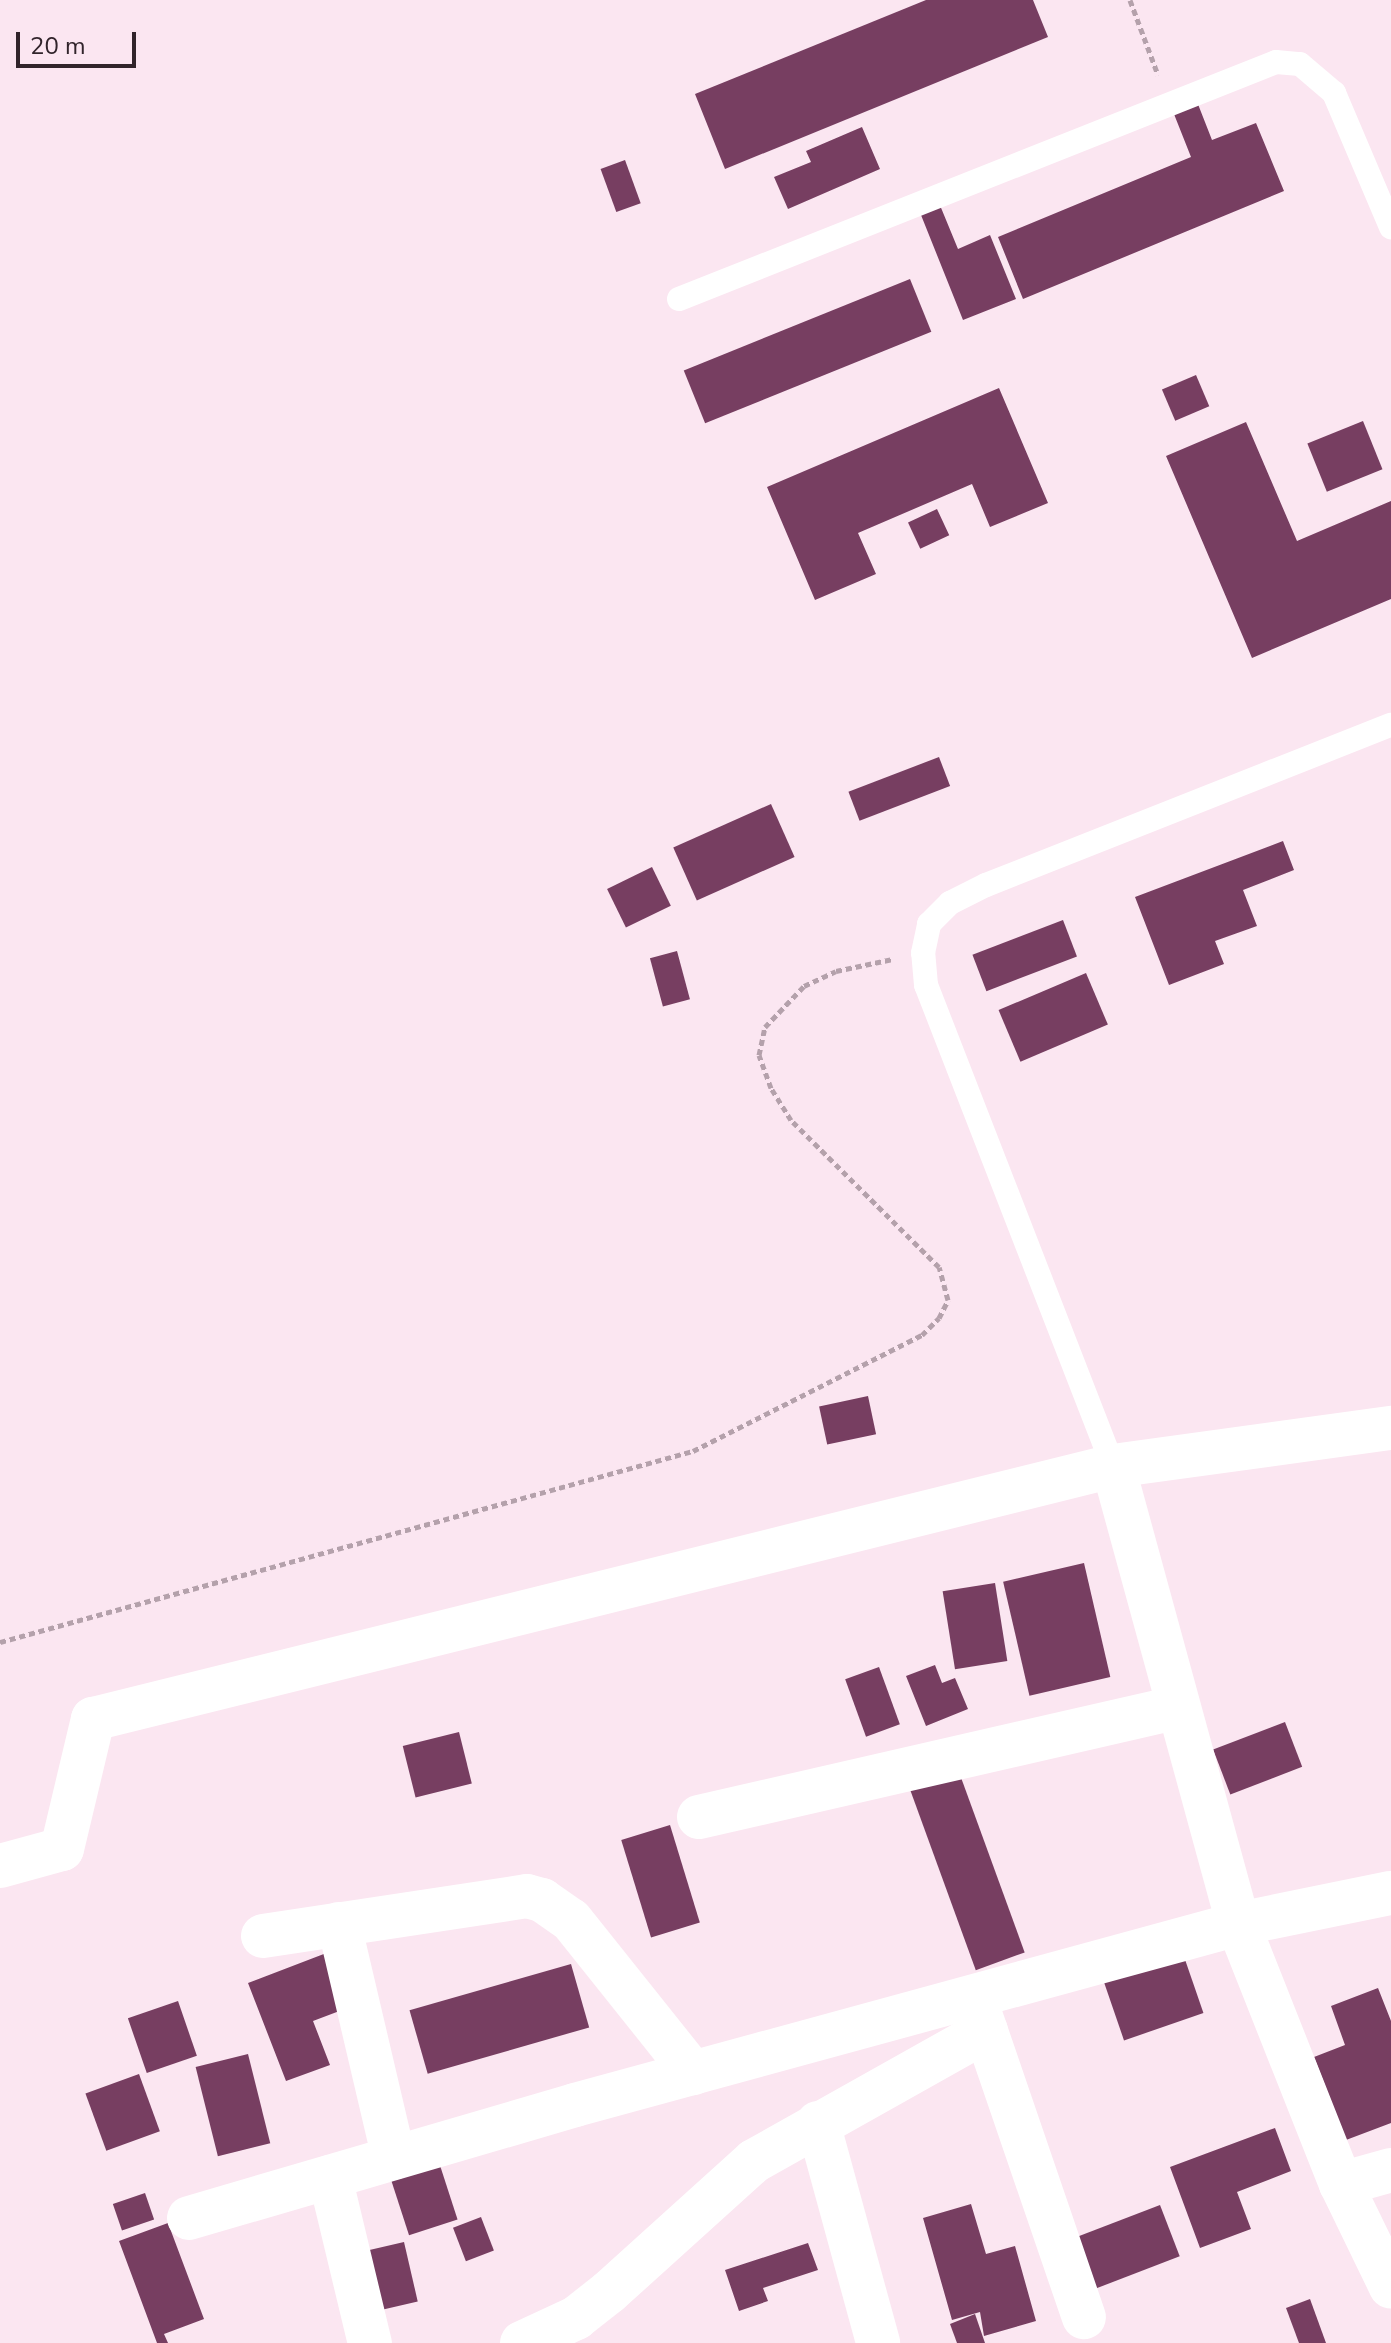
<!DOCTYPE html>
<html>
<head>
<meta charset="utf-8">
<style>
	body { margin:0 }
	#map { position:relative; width:1391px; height:2343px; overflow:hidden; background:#fbe6f1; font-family:"Nunito Sans",sans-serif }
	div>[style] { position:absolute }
	.building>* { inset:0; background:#773e61; transform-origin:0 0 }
	.path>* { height:5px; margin-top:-2.5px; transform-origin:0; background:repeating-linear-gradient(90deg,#b4a1ab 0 6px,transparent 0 10px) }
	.service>* { height:24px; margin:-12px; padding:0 12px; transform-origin:12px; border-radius:12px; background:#fff }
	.minor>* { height:44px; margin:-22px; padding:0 22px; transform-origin:22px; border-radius:22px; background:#fff }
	span { translate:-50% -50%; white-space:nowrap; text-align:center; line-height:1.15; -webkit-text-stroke:8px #fbe6f1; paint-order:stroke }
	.scale { position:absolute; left:16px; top:32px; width:120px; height:36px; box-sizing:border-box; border:4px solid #31242b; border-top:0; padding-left:10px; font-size:24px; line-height:28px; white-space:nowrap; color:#31242b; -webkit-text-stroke:6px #fbe6f1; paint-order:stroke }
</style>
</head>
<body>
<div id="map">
	<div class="building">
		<i style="clip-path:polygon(926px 0,1033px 0,1048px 37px,725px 169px,695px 94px)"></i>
		<i style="clip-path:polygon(1194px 94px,1212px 140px,1256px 123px,1284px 191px,1023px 299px,998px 237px,1191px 157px,1170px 104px)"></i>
		<i style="clip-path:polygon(862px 127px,880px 169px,788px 209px,774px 177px,811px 162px,806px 151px)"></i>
		<i style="left:625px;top:160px;width:46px;height:26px;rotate:70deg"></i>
		<i style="clip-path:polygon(937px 198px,958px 249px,990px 235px,1016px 299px,963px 320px,917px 205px)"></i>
		<i style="left:910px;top:279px;width:57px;height:244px;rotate:68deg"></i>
		<i style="left:1196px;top:375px;width:34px;height:37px;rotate:67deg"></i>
		<i style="clip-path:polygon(999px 388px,1048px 503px,990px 527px,972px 484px,858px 533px,876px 574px,815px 600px,767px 487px)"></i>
		<i style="left:1363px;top:421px;width:52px;height:60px;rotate:68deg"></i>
		<i style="clip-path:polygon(1246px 422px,1297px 541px,1391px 501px,1391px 599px,1252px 658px,1166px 456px)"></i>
		<i style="left:937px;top:509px;width:29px;height:32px;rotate:65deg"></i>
		<i style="left:939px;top:757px;width:31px;height:97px;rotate:69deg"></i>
		<i style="left:771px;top:804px;width:58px;height:107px;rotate:66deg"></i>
		<i style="clip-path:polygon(1283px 841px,1294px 870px,1243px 890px,1257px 926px,1215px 941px,1224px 964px,1169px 985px,1135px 897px)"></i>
		<i style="left:652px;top:867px;width:43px;height:50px;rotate:64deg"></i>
		<i style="left:1063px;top:920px;width:39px;height:97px;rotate:69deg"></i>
		<i style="left:677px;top:951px;width:50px;height:28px;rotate:75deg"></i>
		<i style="left:1086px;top:973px;width:56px;height:95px;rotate:67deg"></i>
		<i style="left:868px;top:1396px;width:39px;height:50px;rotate:78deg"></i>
		<i style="left:1084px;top:1563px;width:117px;height:83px;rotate:77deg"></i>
		<i style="left:995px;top:1583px;width:79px;height:53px;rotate:81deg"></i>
		<i style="clip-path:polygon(935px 1665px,942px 1683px,955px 1678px,968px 1709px,926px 1726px,906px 1676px)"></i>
		<i style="left:879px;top:1667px;width:61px;height:36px;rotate:70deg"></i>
		<i style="left:1285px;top:1722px;width:48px;height:77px;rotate:69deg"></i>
		<i style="left:459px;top:1732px;width:53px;height:58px;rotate:76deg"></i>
		<i style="left:959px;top:1772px;width:192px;height:52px;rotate:70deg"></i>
		<i style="left:670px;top:1825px;width:102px;height:51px;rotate:73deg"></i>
		<i style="left:1180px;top:1945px;width:72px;height:84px;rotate:71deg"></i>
		<i style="clip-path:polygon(329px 1952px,350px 2007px,313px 2021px,330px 2065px,286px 2081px,248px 1983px)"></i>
		<i style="left:571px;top:1964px;width:66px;height:168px;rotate:74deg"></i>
		<i style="clip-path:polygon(1378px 1988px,1391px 2021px,1391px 2123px,1346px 2140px,1314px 2057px,1345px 2045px,1331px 2006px)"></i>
		<i style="left:178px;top:2001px;width:58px;height:53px;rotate:71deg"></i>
		<i style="left:248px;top:2054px;width:92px;height:54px;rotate:76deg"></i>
		<i style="left:139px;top:2074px;width:61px;height:57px;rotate:70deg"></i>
		<i style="clip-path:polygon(1275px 2128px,1291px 2171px,1237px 2192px,1251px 2229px,1200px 2248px,1170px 2167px)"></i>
		<i style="left:435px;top:2150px;width:73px;height:51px;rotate:72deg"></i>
		<i style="left:145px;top:2193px;width:28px;height:34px;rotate:71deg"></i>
		<i style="clip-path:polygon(971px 2204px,986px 2254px,1015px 2246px,1036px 2321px,984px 2336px,980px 2312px,952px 2320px,923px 2218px)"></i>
		<i style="left:1160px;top:2205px;width:55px;height:97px;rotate:69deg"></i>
		<i style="left:481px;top:2217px;width:36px;height:30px;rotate:69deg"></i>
		<i style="clip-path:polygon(168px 2223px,204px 2319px,164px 2334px,168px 2343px,157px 2343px,119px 2241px)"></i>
		<i style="left:404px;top:2242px;width:61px;height:52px;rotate:77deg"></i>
		<i style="clip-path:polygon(808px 2243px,818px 2270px,763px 2288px,768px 2301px,739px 2311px,725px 2270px)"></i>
		<i style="clip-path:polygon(1310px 2299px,1326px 2343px,1299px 2343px,1286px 2308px)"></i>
		<i style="clip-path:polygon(975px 2314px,985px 2343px,957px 2343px,950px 2324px)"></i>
	</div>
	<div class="path">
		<i style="left:1130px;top:0;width:80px;rotate:69.5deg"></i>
		<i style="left:0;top:1642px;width:719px;rotate:-15.41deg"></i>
		<i style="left:693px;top:1451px;width:257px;rotate:-26.9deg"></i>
		<i style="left:922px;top:1335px;width:24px;rotate:-45deg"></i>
		<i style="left:939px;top:1318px;width:20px;rotate:-63deg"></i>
		<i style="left:948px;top:1300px;width:34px;rotate:-105deg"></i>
		<i style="left:939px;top:1267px;width:209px;rotate:-135.2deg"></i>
		<i style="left:791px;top:1120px;width:38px;rotate:-122deg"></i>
		<i style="left:771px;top:1088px;width:35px;rotate:-110deg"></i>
		<i style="left:759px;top:1055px;width:29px;rotate:-78deg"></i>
		<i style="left:765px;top:1027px;width:57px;rotate:-46.4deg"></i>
		<i style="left:804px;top:986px;width:35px;rotate:-25deg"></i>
		<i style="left:836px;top:971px;width:58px;rotate:-11.9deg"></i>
	</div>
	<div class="service">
		<i style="left:679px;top:299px;width:642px;rotate:-21.65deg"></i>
		<i style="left:1276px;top:62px;width:24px;rotate:5deg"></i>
		<i style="left:1300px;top:64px;width:45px;rotate:40.5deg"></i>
		<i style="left:1334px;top:93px;width:146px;rotate:67deg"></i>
		<i style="left:1113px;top:1466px;width:516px;rotate:-111.24deg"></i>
		<i style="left:926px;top:985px;width:32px;rotate:-95deg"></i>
		<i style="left:923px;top:953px;width:30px;rotate:-78deg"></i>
		<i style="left:929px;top:924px;width:30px;rotate:-45deg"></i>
		<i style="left:950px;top:903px;width:40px;rotate:-26.6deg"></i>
		<i style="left:986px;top:885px;width:435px;rotate:-21.6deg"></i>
	</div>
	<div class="minor">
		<i style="left:1113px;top:1466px;width:475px;rotate:74.7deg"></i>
		<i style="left:1238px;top:1924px;width:280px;rotate:68.4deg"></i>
		<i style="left:1341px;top:2184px;width:114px;rotate:64.1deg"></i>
		<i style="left:699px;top:1817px;width:491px;rotate:-12.9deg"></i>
		<i style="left:0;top:1866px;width:64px;rotate:-15.3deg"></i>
		<i style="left:62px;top:1849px;width:134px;rotate:-76.6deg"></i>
		<i style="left:93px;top:1719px;width:1051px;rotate:-13.93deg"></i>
		<i style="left:1113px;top:1466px;width:281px;rotate:-7.8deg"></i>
		<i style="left:339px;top:1924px;width:240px;rotate:76.8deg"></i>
		<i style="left:263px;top:1936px;width:267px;rotate:-8.6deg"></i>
		<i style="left:527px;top:1896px;width:16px;rotate:15deg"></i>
		<i style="left:542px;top:1900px;width:35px;rotate:35deg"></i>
		<i style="left:571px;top:1920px;width:196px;rotate:51.4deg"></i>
		<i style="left:977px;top:2005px;width:330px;rotate:71.1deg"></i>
		<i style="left:818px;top:2123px;width:228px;rotate:74.7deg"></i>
		<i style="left:330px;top:2177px;width:171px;rotate:76.5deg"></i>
		<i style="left:1341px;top:2184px;width:52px;rotate:-15.6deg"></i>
		<i style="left:189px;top:2218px;width:402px;rotate:-16.3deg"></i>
		<i style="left:575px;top:2105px;width:687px;rotate:-15.27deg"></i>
		<i style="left:1238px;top:1924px;width:156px;rotate:-11.5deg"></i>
		<i style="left:522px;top:2343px;width:60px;rotate:-24.8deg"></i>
		<i style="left:576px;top:2318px;width:42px;rotate:-38.2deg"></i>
		<i style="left:609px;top:2292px;width:195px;rotate:-42.1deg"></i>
		<i style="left:754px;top:2161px;width:266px;rotate:-29.3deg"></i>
	</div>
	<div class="scale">20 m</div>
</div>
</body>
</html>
